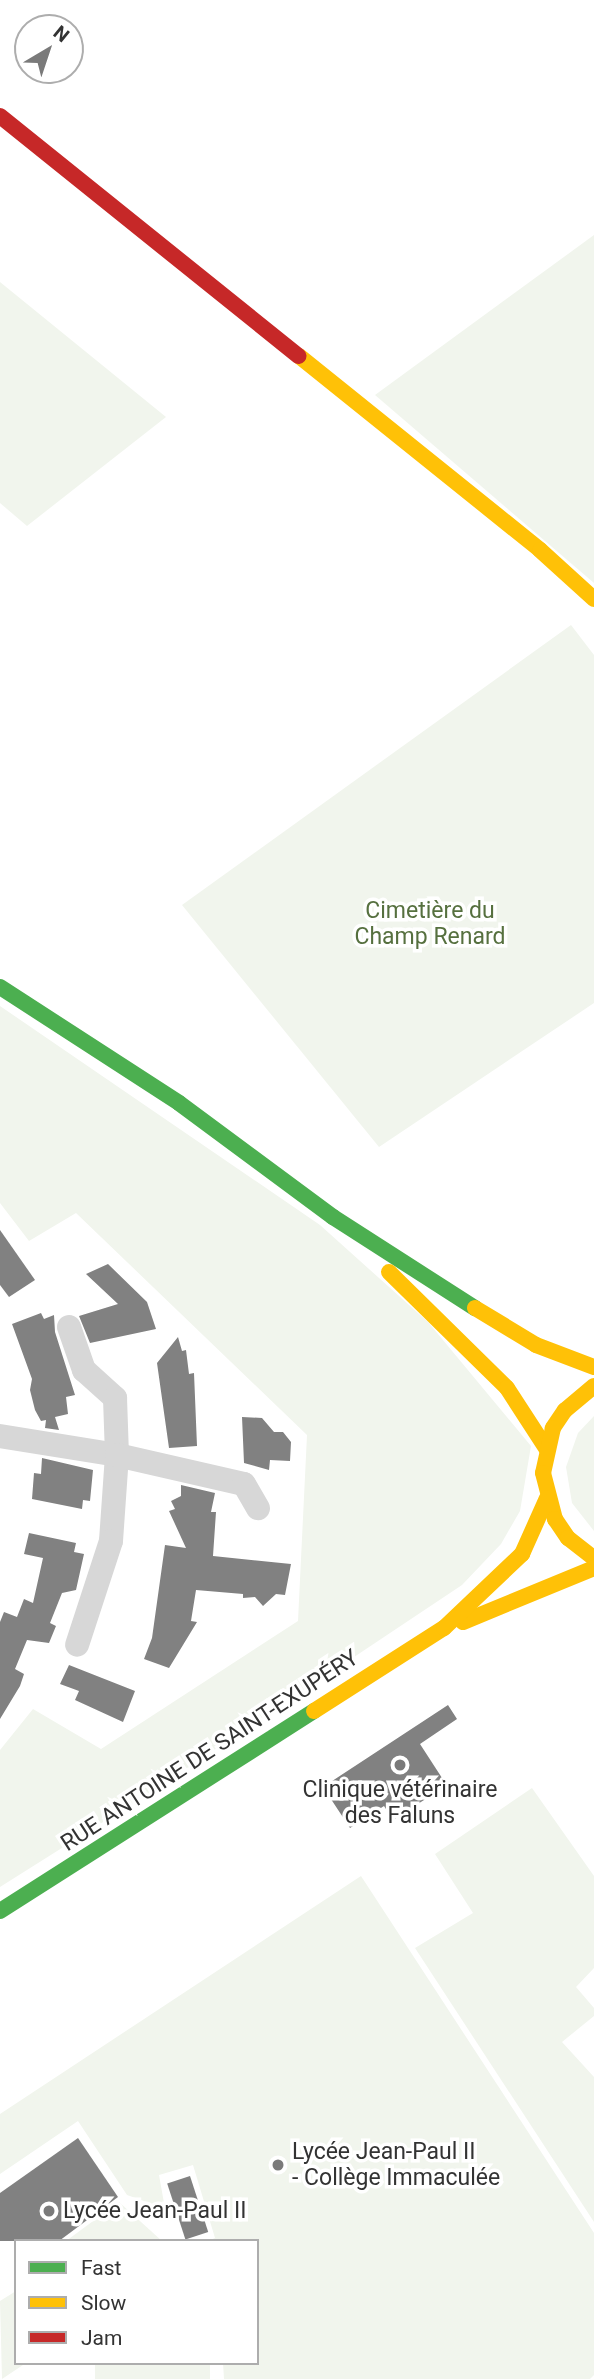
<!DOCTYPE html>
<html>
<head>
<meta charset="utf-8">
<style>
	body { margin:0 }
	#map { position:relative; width:594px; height:2379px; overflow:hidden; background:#fff; font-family:Roboto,sans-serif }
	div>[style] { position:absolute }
	.green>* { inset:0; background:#f1f5ed; transform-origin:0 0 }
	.building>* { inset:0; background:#818181; transform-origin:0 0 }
	.street>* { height:24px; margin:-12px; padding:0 12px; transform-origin:12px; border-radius:12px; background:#d7d7d7 }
	.fast>* { height:16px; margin:-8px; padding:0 8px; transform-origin:8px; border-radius:8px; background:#4caf50 }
	.slow>* { height:16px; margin:-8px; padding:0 8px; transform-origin:8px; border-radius:8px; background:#ffc107 }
	.jam>* { height:16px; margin:-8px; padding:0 8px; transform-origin:8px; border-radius:8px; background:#c62828 }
	.dots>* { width:19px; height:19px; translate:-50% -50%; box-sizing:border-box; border:4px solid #fff; border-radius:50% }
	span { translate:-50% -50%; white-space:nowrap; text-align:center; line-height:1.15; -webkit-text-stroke:7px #fff; paint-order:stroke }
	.park-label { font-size:23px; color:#56703f }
	.street-label { font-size:23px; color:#333 }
	.poi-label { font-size:23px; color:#333 }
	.left { translate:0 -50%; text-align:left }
	.legend { position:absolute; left:14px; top:2239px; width:245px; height:126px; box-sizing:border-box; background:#fff; border:2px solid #adadad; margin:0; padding:9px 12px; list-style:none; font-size:21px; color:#333 }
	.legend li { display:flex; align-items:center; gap:14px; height:35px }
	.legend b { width:35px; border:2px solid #adadad }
	.north { position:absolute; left:14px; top:14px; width:70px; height:70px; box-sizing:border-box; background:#fff; border:2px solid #adadad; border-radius:50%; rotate:39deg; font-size:19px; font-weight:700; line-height:28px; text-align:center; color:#333 }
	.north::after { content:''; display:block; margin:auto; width:24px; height:32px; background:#7a7a7a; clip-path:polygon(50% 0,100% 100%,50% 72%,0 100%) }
</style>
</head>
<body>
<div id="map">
	<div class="green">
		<i style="clip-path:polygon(594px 235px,594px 583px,375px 395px)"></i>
		<i style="clip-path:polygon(0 282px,166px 417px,27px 526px,0 503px)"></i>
		<i style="clip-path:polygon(571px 625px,594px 655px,594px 1003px,379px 1147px,182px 905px)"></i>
		<i style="clip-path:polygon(0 1006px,320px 1225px,428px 1322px,531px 1446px,520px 1511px,501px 1544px,462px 1585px,165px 1783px,0 1887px,0 1750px,33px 1709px,101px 1749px,298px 1621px,307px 1435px,76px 1213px,29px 1241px,0 1203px)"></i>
		<i style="clip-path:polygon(594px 1416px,594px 1531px,572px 1503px,566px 1467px,578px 1433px)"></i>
		<i style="clip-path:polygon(532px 1788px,594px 1876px,594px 1968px,576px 1987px,594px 2008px,594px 2016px,562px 2042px,594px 2077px,594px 2222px,415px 1948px,473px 1913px,435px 1854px)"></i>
		<i style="clip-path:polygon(361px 1876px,594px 2233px,594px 2375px,590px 2379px,224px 2379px,223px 2363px,257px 2363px,257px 2241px,208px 2241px,215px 2238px,193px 2165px,159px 2175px,164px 2203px,155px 2205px,127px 2195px,78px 2121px,0 2174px,0 2114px)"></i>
		<i style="clip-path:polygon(119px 2202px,162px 2241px,66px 2241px)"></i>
		<i style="clip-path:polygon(16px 2291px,16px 2363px,26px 2363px,2px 2379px,0 2301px)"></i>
		<i style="left:95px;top:2363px;width:115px;height:16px"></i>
	</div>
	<div class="building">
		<i style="clip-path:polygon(0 1230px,35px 1280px,9px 1297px,0 1285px)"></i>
		<i style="clip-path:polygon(108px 1264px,147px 1302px,156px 1329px,90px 1343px,79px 1316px,118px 1304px,86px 1274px)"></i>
		<i style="clip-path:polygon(41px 1313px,44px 1319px,54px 1315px,55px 1332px,75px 1395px,66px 1397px,68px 1414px,55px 1417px,59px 1430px,45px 1428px,46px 1420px,41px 1421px,35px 1410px,30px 1390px,32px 1379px,12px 1324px)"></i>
		<i style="clip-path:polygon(178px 1337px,182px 1351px,186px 1350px,189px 1374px,194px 1373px,197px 1446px,169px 1448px,157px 1363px)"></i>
		<i style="clip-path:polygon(242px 1417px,262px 1418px,274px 1432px,283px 1432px,291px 1442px,290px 1461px,270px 1460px,269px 1470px,244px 1463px)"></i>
		<i style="clip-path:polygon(42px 1458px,93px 1470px,90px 1501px,83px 1500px,82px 1509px,32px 1499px,34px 1473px,41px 1474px)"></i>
		<i style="clip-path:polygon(181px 1485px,215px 1493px,211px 1512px,216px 1512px,213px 1556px,291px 1564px,285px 1595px,276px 1594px,263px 1606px,255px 1597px,243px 1598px,243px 1594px,196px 1590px,191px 1621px,197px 1622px,169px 1668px,144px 1659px,152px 1638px,165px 1545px,186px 1548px,169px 1511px,175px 1509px,171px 1501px,181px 1496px)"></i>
		<i style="clip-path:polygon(29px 1533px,76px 1543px,74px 1552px,84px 1554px,76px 1590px,62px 1593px,50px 1623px,56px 1626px,49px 1643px,27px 1640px,15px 1669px,24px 1674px,20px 1686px,0 1719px,0 1622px,4px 1612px,17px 1617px,24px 1599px,33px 1603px,43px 1558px,24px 1554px)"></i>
		<i style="clip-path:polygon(69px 1665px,135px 1691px,123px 1722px,75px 1700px,79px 1691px,60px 1684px)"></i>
		<i style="clip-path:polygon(448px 1705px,457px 1719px,420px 1744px,444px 1781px,435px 1787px,438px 1791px,393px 1820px,384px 1806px,350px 1828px,323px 1787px)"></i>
		<i style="clip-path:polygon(78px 2138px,118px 2197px,59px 2241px,0 2241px,0 2193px)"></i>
		<i style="left:190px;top:2176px;width:59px;height:24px;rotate:72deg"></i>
	</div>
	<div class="street">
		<i style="left:69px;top:1327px;width:46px;rotate:70.8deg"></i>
		<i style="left:84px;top:1370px;width:42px;rotate:42.1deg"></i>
		<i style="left:115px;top:1398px;width:57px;rotate:88deg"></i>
		<i style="left:117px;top:1455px;width:86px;rotate:94deg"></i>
		<i style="left:111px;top:1541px;width:109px;rotate:108.1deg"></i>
		<i style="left:0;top:1436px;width:119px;rotate:9.2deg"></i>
		<i style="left:117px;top:1455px;width:130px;rotate:12.9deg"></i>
		<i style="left:244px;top:1484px;width:28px;rotate:60deg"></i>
	</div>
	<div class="fast">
		<i style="left:0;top:987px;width:213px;rotate:32.9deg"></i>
		<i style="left:179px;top:1103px;width:192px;rotate:36.5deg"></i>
		<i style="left:333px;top:1217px;width:169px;rotate:32.7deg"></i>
		<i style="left:0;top:1911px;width:372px;rotate:-32.5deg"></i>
	</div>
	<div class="slow">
		<i style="left:299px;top:356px;width:309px;rotate:38.8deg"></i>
		<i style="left:540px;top:550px;width:73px;rotate:42.2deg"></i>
		<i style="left:389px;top:1272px;width:165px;rotate:44.5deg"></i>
		<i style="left:507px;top:1388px;width:72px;rotate:57deg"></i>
		<i style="left:475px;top:1308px;width:71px;rotate:31.2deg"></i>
		<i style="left:536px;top:1345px;width:62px;rotate:20.8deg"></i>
		<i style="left:594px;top:1386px;width:38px;rotate:140deg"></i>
		<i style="left:565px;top:1410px;width:22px;rotate:124deg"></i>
		<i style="left:553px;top:1428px;width:46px;rotate:102.5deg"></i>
		<i style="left:543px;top:1473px;width:48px;rotate:75.4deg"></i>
		<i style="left:555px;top:1519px;width:23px;rotate:56deg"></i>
		<i style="left:568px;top:1538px;width:33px;rotate:38deg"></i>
		<i style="left:463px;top:1622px;width:142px;rotate:-22.4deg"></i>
		<i style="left:314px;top:1711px;width:154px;rotate:-32.6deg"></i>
		<i style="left:444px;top:1628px;width:108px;rotate:-43.5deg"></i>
		<i style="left:522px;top:1554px;width:61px;rotate:-65.9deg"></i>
	</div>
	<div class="jam">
		<i style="left:0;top:116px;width:383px;rotate:38.8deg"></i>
	</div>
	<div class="dots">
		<i style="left:400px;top:1765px;background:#7a7a7a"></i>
		<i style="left:278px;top:2165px;background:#7a7a7a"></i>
		<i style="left:49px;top:2211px;background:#7a7a7a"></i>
	</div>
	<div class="park-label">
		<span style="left:430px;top:924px">Cimetière du<br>Champ Renard</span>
	</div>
	<div class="street-label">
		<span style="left:210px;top:1751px;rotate:-33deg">RUE ANTOINE DE SAINT-EXUPÉRY</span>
	</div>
	<div class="poi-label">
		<span style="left:400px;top:1803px">Clinique vétérinaire<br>des Faluns</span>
		<span class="left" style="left:292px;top:2165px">Lycée Jean-Paul II<br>- Collège Immaculée</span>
		<span class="left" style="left:63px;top:2211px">Lycée Jean-Paul II</span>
	</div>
	<ul class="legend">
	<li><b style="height:9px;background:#4caf50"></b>Fast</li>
	<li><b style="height:9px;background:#ffc107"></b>Slow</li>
	<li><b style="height:9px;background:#c62828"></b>Jam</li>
	</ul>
	<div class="north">N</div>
</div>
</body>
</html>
